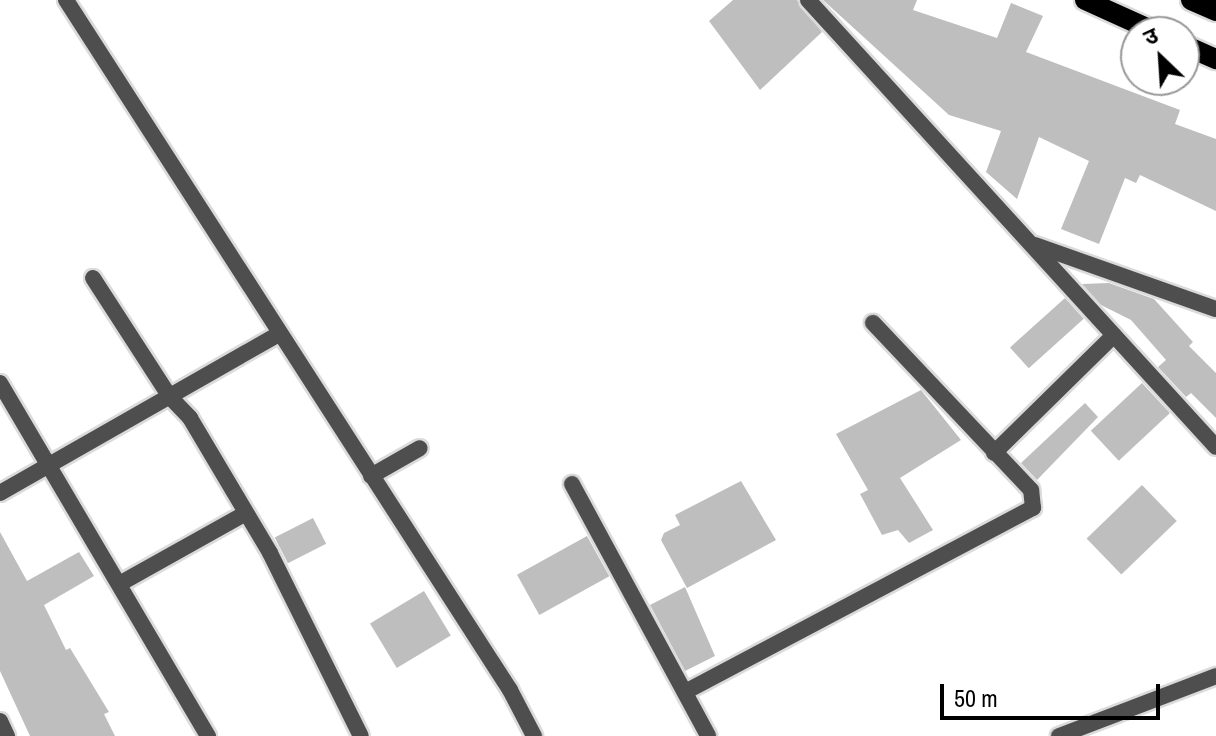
<!DOCTYPE html>
<html>
<head>
<meta charset="utf-8">
<style>
	body { margin:0 }
	#map { position:relative; width:1216px; height:736px; overflow:hidden; background:#fff; font-family:"Archivo Narrow","Noto Sans Devanagari",sans-serif }
	div>[style] { position:absolute }
	.building>* { inset:0; background:#bebebe; transform-origin:0 0 }
	.roads { filter:drop-shadow(2px 0 #dbdbdb) drop-shadow(-2px 0 #dbdbdb) drop-shadow(0 2px #dbdbdb) drop-shadow(0 -2px #dbdbdb) }
	.minor>* { height:16px; margin:-8px; padding:0 8px; transform-origin:8px; border-radius:8px; background:#4e4e4e }
	.primary>* { height:20px; margin:-10px; padding:0 10px; transform-origin:10px; border-radius:10px; background:#000 }
	span { translate:-50% -50%; white-space:nowrap; text-align:center; line-height:1.15; -webkit-text-stroke:8px #fff; paint-order:stroke }
	.north { position:absolute; left:1120px; top:16px; width:80px; height:80px; box-sizing:border-box; background:#fff; border:2px solid #999; border-radius:50%; rotate:335deg; font-size:22px; font-weight:700; line-height:32px; text-align:center; color:#000 }
	.north::after { content:''; display:block; margin:auto; width:28px; height:36px; background:#000; clip-path:polygon(50% 0,100% 100%,50% 72%,0 100%) }
	.scale { position:absolute; left:940px; top:684px; width:220px; height:36px; box-sizing:border-box; border:4px solid #000; border-top:0; padding-left:10px; font-size:24px; line-height:28px; white-space:nowrap; color:#000; -webkit-text-stroke:6px #fff; paint-order:stroke }
</style>
</head>
<body>
<div id="map">
	<div class="building">
		<i style="clip-path:polygon(733px 0,797px 0,822px 32px,760px 90px,709px 21px)"></i>
		<i style="clip-path:polygon(823px 0,917px 0,913px 10px,997px 38px,1011px 3px,1043px 16px,1026px 52px,1180px 110px,1175px 124px,1216px 139px,1216px 211px,1140px 175px,1136px 183px,1125px 178px,1099px 244px,1061px 229px,1089px 161px,1039px 137px,1017px 199px,986px 172px,1001px 131px,949px 115px)"></i>
		<i style="clip-path:polygon(1109px 283px,1154px 299px,1193px 342px,1189px 346px,1216px 373px,1216px 418px,1191px 393px,1186px 397px,1158px 367px,1166px 360px,1131px 320px,1101px 305px,1082px 284px)"></i>
		<i style="left:1065px;top:298px;width:28px;height:74px;rotate:48deg"></i>
		<i style="left:1142px;top:383px;width:41px;height:70px;rotate:47deg"></i>
		<i style="clip-path:polygon(921px 390px,961px 440px,900px 478px,933px 530px,909px 543px,898px 530px,882px 535px,860px 494px,868px 490px,836px 434px)"></i>
		<i style="clip-path:polygon(1085px 403px,1098px 417px,1037px 480px,1021px 463px)"></i>
		<i style="clip-path:polygon(741px 481px,776px 540px,687px 588px,661px 540px,664px 533px,680px 525px,675px 515px)"></i>
		<i style="left:1142px;top:485px;width:50px;height:77px;rotate:46deg"></i>
		<i style="left:313px;top:518px;width:29px;height:43px;rotate:63deg"></i>
		<i style="clip-path:polygon(0 532px,27px 581px,79px 552px,94px 576px,44px 605px,66px 650px,70px 648px,109px 712px,104px 714px,115px 736px,30px 736px,0 671px)"></i>
		<i style="left:587px;top:536px;width:46px;height:80px;rotate:61deg"></i>
		<i style="clip-path:polygon(685px 587px,715px 656px,685px 671px,650px 605px)"></i>
		<i style="left:424px;top:591px;width:52px;height:63px;rotate:59deg"></i>
	</div>
	<div class="roads">
		<div class="minor">
			<i style="left:66px;top:0;width:821px;rotate:57.24deg"></i>
			<i style="left:510px;top:690px;width:52px;rotate:62.4deg"></i>
			<i style="left:808px;top:0;width:605px;rotate:47.61deg"></i>
			<i style="left:1035px;top:245px;width:192px;rotate:19.5deg"></i>
			<i style="left:93px;top:278px;width:142px;rotate:57.1deg"></i>
			<i style="left:170px;top:397px;width:29px;rotate:46deg"></i>
			<i style="left:190px;top:418px;width:157px;rotate:59.3deg"></i>
			<i style="left:270px;top:553px;width:204px;rotate:63.6deg"></i>
			<i style="left:0;top:383px;width:410px;rotate:59.5deg"></i>
			<i style="left:994px;top:453px;width:168px;rotate:-44.5deg"></i>
			<i style="left:371px;top:476px;width:56px;rotate:-29.7deg"></i>
			<i style="left:572px;top:484px;width:286px;rotate:61.6deg"></i>
			<i style="left:0;top:493px;width:321px;rotate:-29.7deg"></i>
			<i style="left:121px;top:583px;width:143px;rotate:-29.2deg"></i>
			<i style="left:685px;top:692px;width:394px;rotate:-27.9deg"></i>
			<i style="left:1033px;top:508px;width:18px;rotate:-96deg"></i>
			<i style="left:1031px;top:490px;width:230px;rotate:-133.4deg"></i>
			<i style="left:0;top:721px;width:17px;rotate:65deg"></i>
			<i style="left:1059px;top:736px;width:168px;rotate:-20.9deg"></i>
		</div>
		<div class="primary">
			<i style="left:1085px;top:0;width:78px;rotate:24.3deg"></i>
			<i style="left:1191px;top:0;width:27px;rotate:24deg"></i>
			<i style="left:1184px;top:45px;width:35px;rotate:24deg"></i>
		</div>
	</div>
	<div class="north">उ</div>
	<div class="scale">50 m</div>
</div>
</body>
</html>
